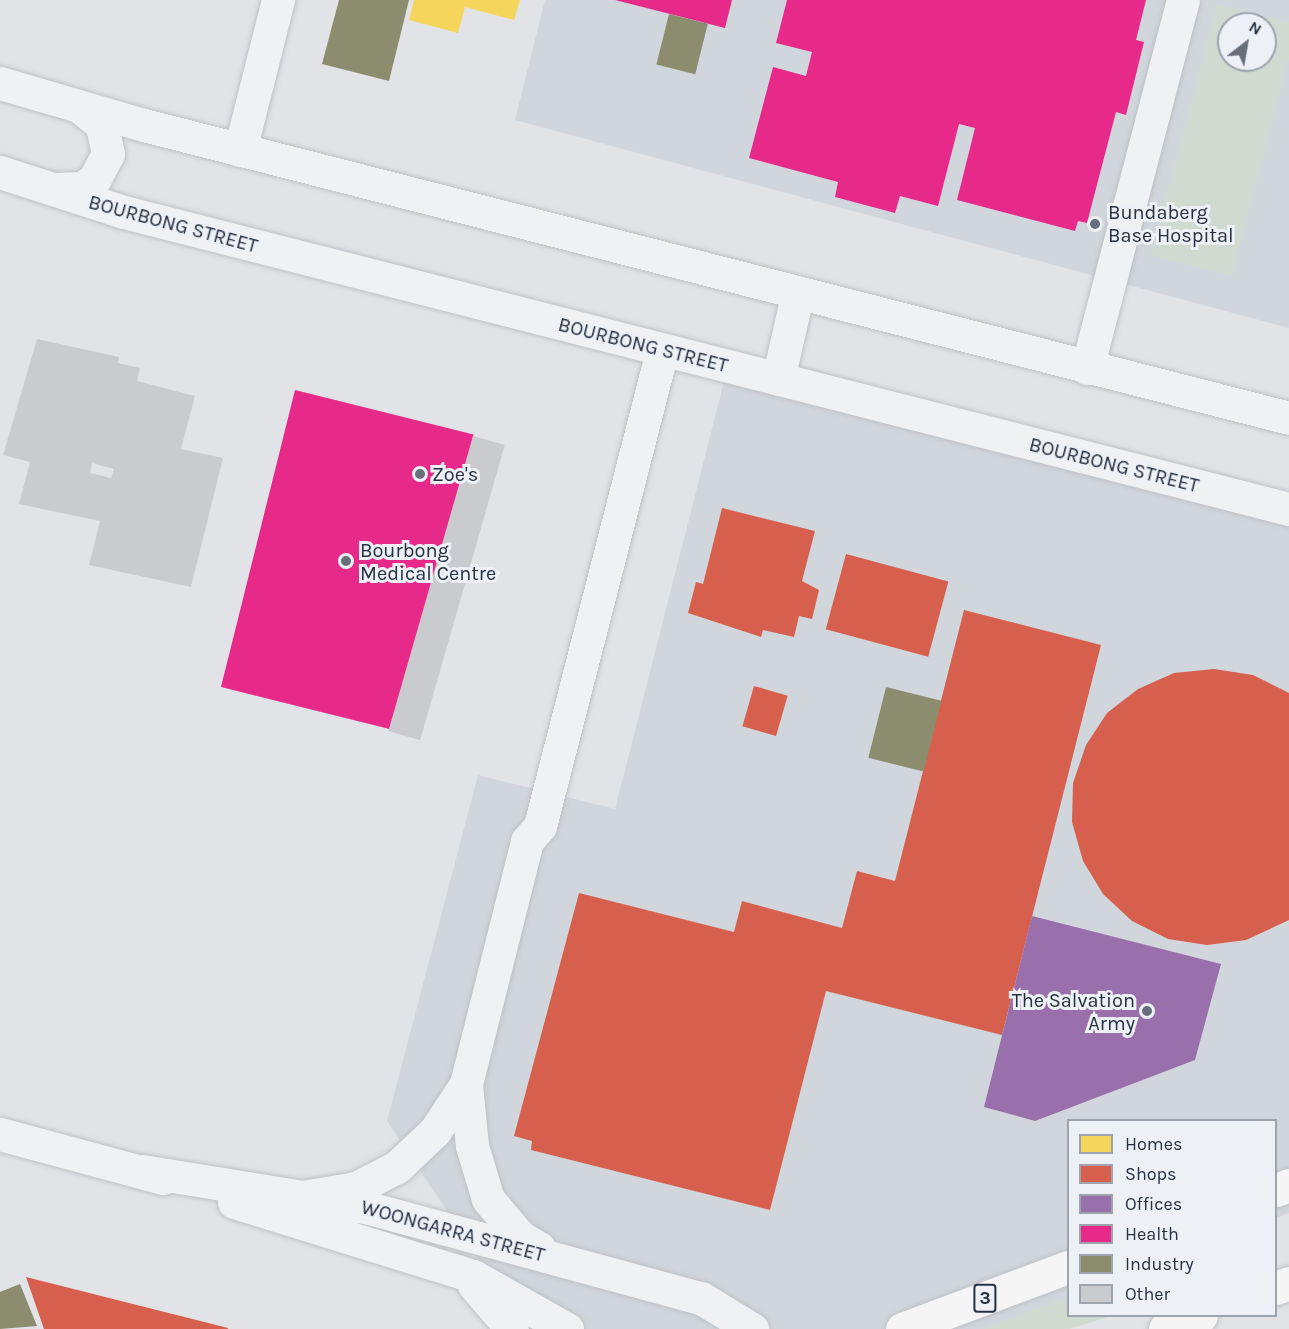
<!DOCTYPE html>
<html>
<head>
<meta charset="utf-8">
<style>
  body { margin:0 }
  #map { position:relative; width:1289px; height:1329px; overflow:hidden; background:#e1e3e6; font-family:Karla,sans-serif }
  div>[style] { position:absolute }
  .built>* { inset:0; background:#d1d6dd }
  .green>* { inset:0; background:#d1dad0 }
  .homes>* { inset:0; background:#f6d55c }
  .shops>* { inset:0; background:#d6604d; transform-origin:0 0 }
  .offices>* { inset:0; background:#9970ab }
  .health>* { inset:0; background:#e7298a; transform-origin:0 0 }
  .industry>* { inset:0; background:#8c8c6e; transform-origin:0 0 }
  .building>* { inset:0; background:#c9cbce; transform-origin:0 0 }
  .roads { filter:drop-shadow(0 0 2px #bfc1c4) drop-shadow(0 0 2px #bfc1c4) }
  .minor>* { height:33px; margin:-16.5px; padding:0 16.5px; transform-origin:16.5px; border-radius:16.5px; background:#f0f1f3 }
  .highway>* { height:33px; margin:-16.5px; padding:0 16.5px; transform-origin:16.5px; border-radius:16.5px; background:#f5f5f6 }
  .dots>* { width:16px; height:16px; translate:-50% -50%; box-sizing:border-box; border:3px solid #edf1f6; border-radius:50% }
  span { translate:-50% -50%; white-space:nowrap; text-align:center; line-height:1.15; -webkit-text-stroke:6px #edf1f6; paint-order:stroke }
  .shield-label span { padding:2px 4px; background:#edf1f6; border:2px solid; border-radius:4px; -webkit-text-stroke-width:0 }
  .shield-label { font-size:18px; color:#253041; font-weight:700 }
  .poi-label { font-size:20px; color:#253041 }
  .left { translate:0 -50%; text-align:left }
  .right { translate:-100% -50%; text-align:right }
  .street-label { font-size:20px; color:#253041 }
  .legend { position:absolute; left:1067px; top:1119px; width:210px; height:198px; box-sizing:border-box; background:#edf1f6; border:2px solid #9da4ae; margin:0; padding:8px 10px; list-style:none; font-size:18px; color:#253041 }
  .legend li { display:flex; align-items:center; gap:12px; height:30px }
  .legend b { width:30px; border:2px solid #9da4ae }
  .north { position:absolute; left:1217px; top:12px; width:60px; height:60px; box-sizing:border-box; background:#edf1f6; border:2px solid #9da4ae; border-radius:50%; rotate:31deg; font-size:16px; font-weight:700; line-height:24px; text-align:center; color:#253041 }
  .north::after { content:''; display:block; margin:auto; width:21px; height:27px; background:#676f7b; clip-path:polygon(50% 0,100% 100%,50% 72%,0 100%) }
</style>
</head>
<body>
<div id="map">
  <div class="built">
    <i style="clip-path:polygon(evenodd,545px 0,1289px 0,1289px 328px,515px 120px,545px 0,1229px 24px,1265px 24px,1265px 60px,1229px 60px,1229px 24px)"></i>
    <i style="clip-path:polygon(727px 370px,1289px 514px,1289px 1213px,1276px 1218px,1276px 1120px,1068px 1120px,1068px 1299px,992px 1329px,506px 1329px,477px 1256px,387px 1121px,478px 775px,615px 809px)"></i>
  </div>
  <div class="green">
    <i style="clip-path:polygon(evenodd,1217px 4px,1289px 23px,1289px 56px,1232px 276px,1151px 255px,1217px 4px,1229px 24px,1265px 24px,1265px 60px,1229px 60px,1229px 24px)"></i>
    <i style="clip-path:polygon(1068px 1297px,1068px 1316px,1111px 1316px,1069px 1329px,983px 1329px)"></i>
  </div>
  <div class="homes">
    <i style="clip-path:polygon(414px 0,520px 0,514px 20px,465px 7px,458px 33px,409px 20px)"></i>
  </div>
  <div class="shops">
    <i style="clip-path:polygon(722px 508px,815px 531px,802px 581px,819px 590px,812px 619px,799px 616px,794px 637px,763px 630px,761px 637px,688px 613px,696px 582px,703px 584px)"></i>
    <i style="left:846px;top:554px;width:106px;height:78px;rotate:15deg"></i>
    <i style="clip-path:polygon(964px 610px,1101px 645px,1002px 1035px,826px 991px,770px 1210px,531px 1150px,532px 1141px,514px 1136px,579px 893px,734px 932px,742px 901px,842px 928px,857px 871px,895px 881px)"></i>
    <i style="clip-path:polygon(1214px 669px,1253px 675px,1289px 693px,1289px 920px,1246px 940px,1207px 945px,1168px 939px,1132px 921px,1103px 894px,1083px 861px,1072px 822px,1073px 783px,1086px 745px,1107px 713px,1138px 689px,1174px 673px)"></i>
    <i style="left:754px;top:686px;width:35px;height:42px;rotate:16deg"></i>
    <i style="clip-path:polygon(26px 1277px,228px 1328px,228px 1329px,44px 1329px)"></i>
  </div>
  <div class="offices">
    <i style="clip-path:polygon(1032px 916px,1221px 964px,1195px 1060px,1035px 1121px,984px 1107px)"></i>
  </div>
  <div class="health">
    <i style="clip-path:polygon(615px 0,732px 0,725px 28px)"></i>
    <i style="clip-path:polygon(787px 0,1146px 0,1136px 40px,1144px 42px,1126px 115px,1116px 112px,1087px 223px,1078px 221px,1075px 231px,957px 200px,975px 128px,959px 124px,938px 206px,900px 196px,895px 213px,835px 197px,838px 182px,749px 158px,773px 67px,806px 76px,812px 52px,776px 43px)"></i>
    <i style="left:295px;top:390px;width:184px;height:306px;rotate:14deg"></i>
  </div>
  <div class="industry">
    <i style="clip-path:polygon(339px 0,409px 0,389px 81px,322px 64px)"></i>
    <i style="left:669px;top:14px;width:40px;height:52px;rotate:14deg"></i>
    <i style="left:886px;top:687px;width:57px;height:73px;rotate:14deg"></i>
    <i style="clip-path:polygon(20px 1284px,37px 1326px,0 1329px,0 1292px)"></i>
  </div>
  <div class="building">
    <i style="clip-path:polygon(evenodd,37px 339px,119px 357px,118px 363px,140px 368px,137px 381px,195px 396px,181px 449px,223px 458px,191px 587px,89px 565px,100px 521px,19px 504px,30px 462px,3px 455px,37px 339px,92px 463px,114px 469px,111px 478px,90px 473px,92px 463px)"></i>
    <i style="left:473px;top:436px;width:33px;height:307px;rotate:16deg"></i>
  </div>
  <div class="roads">
    <div class="minor">
      <i style="left:0;top:83px;width:150px;rotate:16.3deg"></i>
      <i style="left:144px;top:125px;width:1182px;rotate:14.35deg"></i>
      <i style="left:240px;top:150px;width:155px;rotate:-75.8deg"></i>
      <i style="left:0;top:172px;width:130px;rotate:17.9deg"></i>
      <i style="left:124px;top:212px;width:1202px;rotate:14.3deg"></i>
      <i style="left:54px;top:189px;width:28px;rotate:-2deg"></i>
      <i style="left:82px;top:188px;width:14px;rotate:-34deg"></i>
      <i style="left:94px;top:180px;width:30px;rotate:-62deg"></i>
      <i style="left:108px;top:154px;width:30px;rotate:-102deg"></i>
      <i style="left:102px;top:125px;width:27px;rotate:-141deg"></i>
      <i style="left:1087px;top:368px;width:380px;rotate:-75.4deg"></i>
      <i style="left:778px;top:379px;width:89px;rotate:-77.1deg"></i>
      <i style="left:466px;top:1084px;width:62px;rotate:84.5deg"></i>
      <i style="left:472px;top:1146px;width:55px;rotate:73.2deg"></i>
      <i style="left:488px;top:1199px;width:50px;rotate:49.9deg"></i>
      <i style="left:520px;top:1237px;width:22px;rotate:30deg"></i>
      <i style="left:0;top:1134px;width:169px;rotate:15.1deg"></i>
      <i style="left:142px;top:1171px;width:226px;rotate:9.2deg"></i>
      <i style="left:365px;top:1207px;width:348px;rotate:15.2deg"></i>
      <i style="left:701px;top:1298px;width:60px;rotate:31.3deg"></i>
      <i style="left:302px;top:1197px;width:55px;rotate:-9.5deg"></i>
      <i style="left:356px;top:1188px;width:46px;rotate:-27.1deg"></i>
      <i style="left:397px;top:1167px;width:52px;rotate:-43.5deg"></i>
      <i style="left:435px;top:1131px;width:56px;rotate:-56.6deg"></i>
      <i style="left:466px;top:1084px;width:251px;rotate:-75.9deg"></i>
      <i style="left:527px;top:841px;width:20px;rotate:-49deg"></i>
      <i style="left:540px;top:826px;width:491px;rotate:-75.6deg"></i>
      <i style="left:234px;top:1202px;width:250px;rotate:17.2deg"></i>
      <i style="left:473px;top:1276px;width:108px;rotate:29.4deg"></i>
      <i style="left:474px;top:1285px;width:58px;rotate:49.2deg"></i>
    </div>
    <div class="highway">
      <i style="left:1276px;top:1190px;width:14px;rotate:-21deg"></i>
      <i style="left:1276px;top:1288px;width:14px;rotate:-21deg"></i>
      <i style="left:902px;top:1329px;width:177px;rotate:-20.5deg"></i>
      <i style="left:1165px;top:1329px;width:38px;rotate:-20deg"></i>
    </div>
  </div>
  <div class="dots">
    <i style="left:1095px;top:224px;background:#676f7b"></i>
    <i style="left:420px;top:474px;background:#676f7b"></i>
    <i style="left:346px;top:561px;background:#676f7b"></i>
    <i style="left:1147px;top:1011px;background:#676f7b"></i>
  </div>
  <div class="shield-label">
    <span style="left:985px;top:1298px">3</span>
  </div>
  <div class="poi-label">
    <span class="left" style="left:1108px;top:224px">Bundaberg<br>Base Hospital</span>
    <span class="left" style="left:432px;top:474px">Zoe's</span>
    <span class="left" style="left:360px;top:562px">Bourbong<br>Medical Centre</span>
    <span class="right" style="left:1135px;top:1012px">The Salvation<br>Army</span>
  </div>
  <div class="street-label">
    <span style="left:173px;top:224px;rotate:15deg">BOURBONG STREET</span>
    <span style="left:643px;top:345px;rotate:14deg">BOURBONG STREET</span>
    <span style="left:1114px;top:465px;rotate:14deg">BOURBONG STREET</span>
    <span style="left:453px;top:1231px;rotate:15deg">WOONGARRA STREET</span>
  </div>
  <ul class="legend">
  <li><b style="height:16px;background:#f6d55c"></b>Homes</li>
  <li><b style="height:16px;background:#d6604d"></b>Shops</li>
  <li><b style="height:16px;background:#9970ab"></b>Offices</li>
  <li><b style="height:16px;background:#e7298a"></b>Health</li>
  <li><b style="height:16px;background:#8c8c6e"></b>Industry</li>
  <li><b style="height:16px;background:#c9cbce"></b>Other</li>
  </ul>
  <div class="north">N</div>
</div>
</body>
</html>
